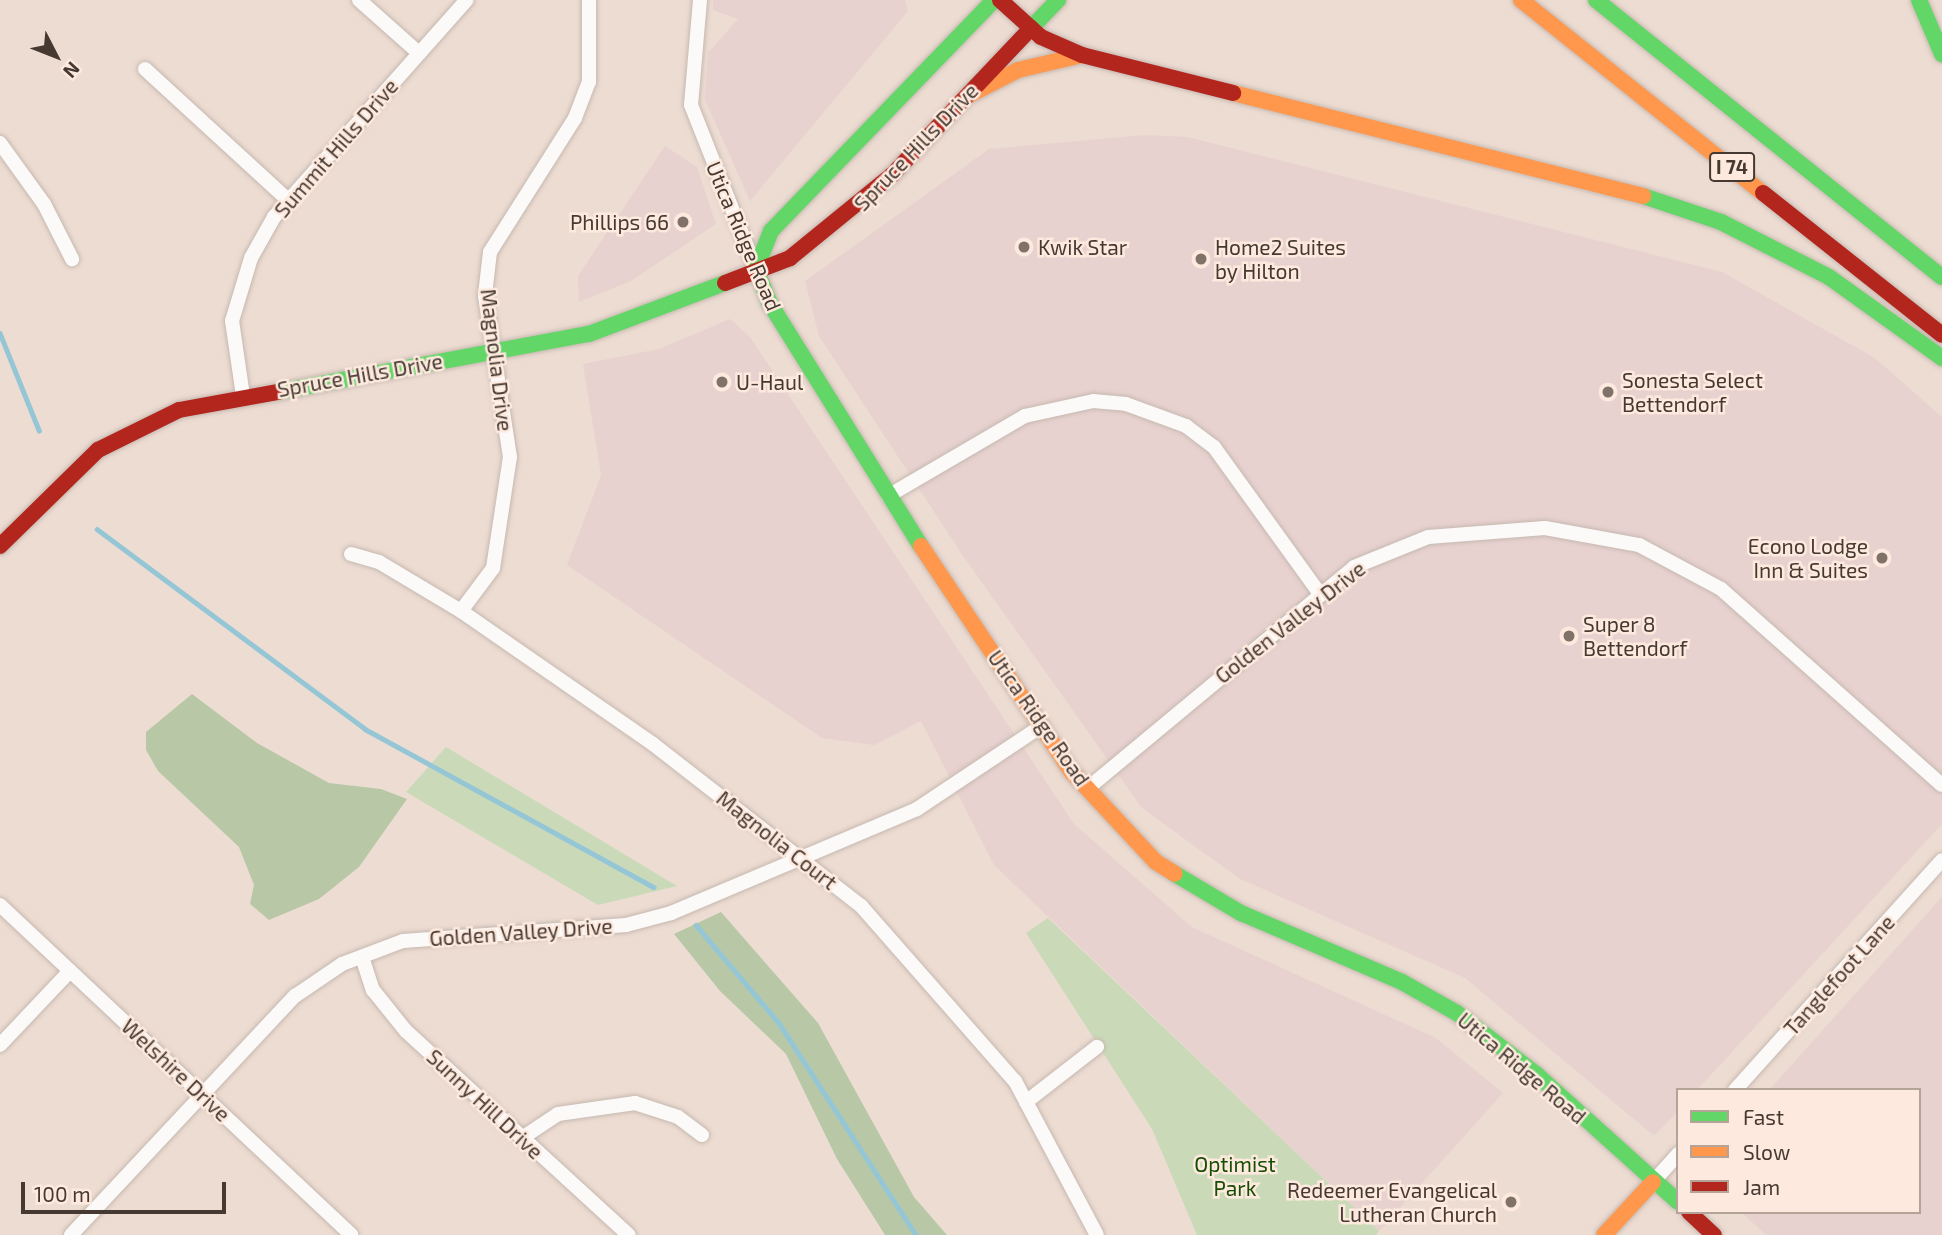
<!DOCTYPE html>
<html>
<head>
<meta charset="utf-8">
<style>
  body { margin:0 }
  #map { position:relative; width:1942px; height:1235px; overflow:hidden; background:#eddcd2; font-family:"Exo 2",sans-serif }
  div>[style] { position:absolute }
  .commercial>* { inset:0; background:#e8d2d0 }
  .green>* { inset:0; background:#cadab9 }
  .forest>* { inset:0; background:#b8c8a7 }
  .stream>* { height:4.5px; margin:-2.25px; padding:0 2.25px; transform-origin:2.25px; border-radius:2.25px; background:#95c6d6 }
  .roads { filter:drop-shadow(0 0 2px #c6b9b1) drop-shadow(0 0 2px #c6b9b1) }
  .street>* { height:14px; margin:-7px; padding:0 7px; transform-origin:7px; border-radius:7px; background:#fcfaf8 }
  .fast>* { height:16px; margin:-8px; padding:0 8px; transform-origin:8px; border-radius:8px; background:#63d668 }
  .slow>* { height:16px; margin:-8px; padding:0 8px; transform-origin:8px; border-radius:8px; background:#ff974d }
  .jam>* { height:16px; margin:-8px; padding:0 8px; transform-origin:8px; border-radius:8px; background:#b3261e }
  .dots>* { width:19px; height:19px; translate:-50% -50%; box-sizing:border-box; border:4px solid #fde9de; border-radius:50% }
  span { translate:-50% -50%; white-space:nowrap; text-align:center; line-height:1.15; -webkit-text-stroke:5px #fde9de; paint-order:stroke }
  .shield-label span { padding:2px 5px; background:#fde9de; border:2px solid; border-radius:5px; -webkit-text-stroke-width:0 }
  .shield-label { font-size:19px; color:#453931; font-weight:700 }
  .street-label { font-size:21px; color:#453931 }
  .poi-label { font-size:21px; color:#453931 }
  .right { translate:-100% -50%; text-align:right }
  .left { translate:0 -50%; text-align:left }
  .park-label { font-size:21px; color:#164e03 }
  .legend { position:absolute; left:1676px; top:1088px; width:245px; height:126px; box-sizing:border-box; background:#fde9de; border:2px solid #b3a399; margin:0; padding:9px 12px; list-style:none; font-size:21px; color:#453931 }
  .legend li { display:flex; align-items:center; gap:14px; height:35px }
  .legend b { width:35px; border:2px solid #b3a399 }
  .north { position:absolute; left:21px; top:21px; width:70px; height:70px; -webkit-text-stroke:5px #fde9de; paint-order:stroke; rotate:132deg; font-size:19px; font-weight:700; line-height:28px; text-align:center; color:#453931 }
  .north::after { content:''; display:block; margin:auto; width:24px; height:32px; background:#453931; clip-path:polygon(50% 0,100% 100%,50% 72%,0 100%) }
  .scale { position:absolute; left:21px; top:1182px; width:205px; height:32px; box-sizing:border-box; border:4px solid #453931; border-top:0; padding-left:9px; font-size:21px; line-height:24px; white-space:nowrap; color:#453931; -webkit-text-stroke:5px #fde9de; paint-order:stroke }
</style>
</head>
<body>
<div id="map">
  <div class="commercial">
    <i style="clip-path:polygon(713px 0,905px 0,908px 11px,750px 201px,705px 100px,708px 53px,738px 19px,713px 10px)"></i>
    <i style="clip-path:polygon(1145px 135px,1188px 137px,1722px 272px,1875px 358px,1942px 417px,1942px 824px,1697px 1090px,1678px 1090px,1678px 1111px,1654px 1136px,1465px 978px,1240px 879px,1142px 808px,961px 553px,819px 336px,805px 281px,989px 149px)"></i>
    <i style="clip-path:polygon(665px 146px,697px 167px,716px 224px,631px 281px,579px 302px,578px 276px)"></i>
    <i style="clip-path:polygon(730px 319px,750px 337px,1074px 824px,1192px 927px,1436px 1038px,1503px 1093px,1379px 1231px,994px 865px,921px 721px,874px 745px,822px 738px,567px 565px,601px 475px,583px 364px,659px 349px)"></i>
    <i style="clip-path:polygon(1942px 897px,1942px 1235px,1766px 1235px,1741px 1212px,1919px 1212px,1919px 1090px,1769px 1090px)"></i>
  </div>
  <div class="green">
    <i style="clip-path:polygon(446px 747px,677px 886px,598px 905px,406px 792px)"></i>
    <i style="clip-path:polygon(1048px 918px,1379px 1231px,1376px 1235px,1197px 1235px,1152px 1129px,1026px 933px)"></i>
  </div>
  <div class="forest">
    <i style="clip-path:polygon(192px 694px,257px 743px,329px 783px,381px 789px,407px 799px,359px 867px,319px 899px,269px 920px,250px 904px,254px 885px,239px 847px,158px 771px,146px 750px,146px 732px)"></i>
    <i style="clip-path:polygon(721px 912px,818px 1023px,914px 1197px,947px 1235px,885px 1235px,837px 1159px,786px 1054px,720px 991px,674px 934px)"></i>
  </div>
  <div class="stream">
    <i style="left:0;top:333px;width:105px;rotate:68.1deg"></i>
    <i style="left:97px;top:529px;width:334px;rotate:36.7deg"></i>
    <i style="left:365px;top:729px;width:329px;rotate:28.7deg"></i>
    <i style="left:696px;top:925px;width:128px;rotate:49.7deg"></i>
    <i style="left:779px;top:1023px;width:252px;rotate:57.1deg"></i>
  </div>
  <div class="roads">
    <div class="street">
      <i style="left:359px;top:0;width:80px;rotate:41.5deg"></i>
      <i style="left:700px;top:0;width:105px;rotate:94.9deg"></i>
      <i style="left:691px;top:105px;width:176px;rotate:68.4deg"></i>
      <i style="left:145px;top:69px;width:195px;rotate:42.5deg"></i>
      <i style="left:0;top:143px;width:75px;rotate:54.2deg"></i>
      <i style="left:44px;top:204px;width:62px;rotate:63deg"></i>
      <i style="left:243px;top:396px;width:76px;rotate:-98.3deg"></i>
      <i style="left:232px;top:321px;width:66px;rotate:-73.2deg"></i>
      <i style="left:251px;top:258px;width:47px;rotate:-60.7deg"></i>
      <i style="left:274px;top:217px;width:290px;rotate:-48.4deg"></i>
      <i style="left:888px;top:496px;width:159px;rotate:-30.3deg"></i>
      <i style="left:1025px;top:416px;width:70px;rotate:-12.4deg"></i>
      <i style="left:1093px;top:401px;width:33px;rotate:5deg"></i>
      <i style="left:1126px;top:404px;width:64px;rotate:20.1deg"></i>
      <i style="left:1186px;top:426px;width:35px;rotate:37deg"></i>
      <i style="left:1214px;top:447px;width:181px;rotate:54.2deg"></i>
      <i style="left:351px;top:554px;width:29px;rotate:16deg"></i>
      <i style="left:379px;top:562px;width:96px;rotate:30.9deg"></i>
      <i style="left:461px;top:611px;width:234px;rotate:34.7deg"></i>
      <i style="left:653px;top:744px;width:264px;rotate:37.9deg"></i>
      <i style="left:861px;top:906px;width:233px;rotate:48.7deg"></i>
      <i style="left:1015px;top:1081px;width:174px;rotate:62deg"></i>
      <i style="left:461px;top:611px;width:54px;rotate:-53.3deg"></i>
      <i style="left:493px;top:568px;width:112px;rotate:-81.3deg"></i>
      <i style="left:510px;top:457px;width:164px;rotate:-98.8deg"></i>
      <i style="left:485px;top:295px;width:43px;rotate:-83.4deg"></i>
      <i style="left:490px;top:252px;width:159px;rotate:-57.6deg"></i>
      <i style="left:575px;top:118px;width:39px;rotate:-69deg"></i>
      <i style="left:589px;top:82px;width:82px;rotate:-90deg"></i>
      <i style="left:1087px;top:789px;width:347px;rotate:-39.7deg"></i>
      <i style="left:1354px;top:567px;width:80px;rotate:-22.1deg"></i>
      <i style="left:1428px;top:537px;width:117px;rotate:-4.4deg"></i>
      <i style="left:1545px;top:528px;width:96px;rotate:10.3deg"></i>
      <i style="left:1639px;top:545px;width:93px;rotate:28.2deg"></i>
      <i style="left:1721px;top:589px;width:295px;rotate:41.6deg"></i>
      <i style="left:0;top:905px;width:482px;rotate:43.2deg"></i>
      <i style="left:362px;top:957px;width:35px;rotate:72deg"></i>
      <i style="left:373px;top:990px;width:53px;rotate:51.2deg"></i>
      <i style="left:406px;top:1031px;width:302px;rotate:42.5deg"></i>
      <i style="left:0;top:1045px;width:102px;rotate:-46.6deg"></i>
      <i style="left:1735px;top:1090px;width:309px;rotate:-48deg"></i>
      <i style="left:1026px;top:1102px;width:90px;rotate:-37.8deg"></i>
      <i style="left:522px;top:1138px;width:43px;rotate:-33.7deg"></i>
      <i style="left:558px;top:1114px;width:78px;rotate:-8.1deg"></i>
      <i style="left:635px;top:1103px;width:45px;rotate:18deg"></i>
      <i style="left:678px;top:1117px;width:30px;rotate:37deg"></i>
      <i style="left:1653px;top:1182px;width:38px;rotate:-48deg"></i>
      <i style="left:71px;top:1235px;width:328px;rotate:-46.9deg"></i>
      <i style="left:295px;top:996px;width:57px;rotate:-34.2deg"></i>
      <i style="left:342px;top:964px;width:65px;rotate:-20.7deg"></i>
      <i style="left:403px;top:941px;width:224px;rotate:-4.1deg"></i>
      <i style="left:626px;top:925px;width:47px;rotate:-14.9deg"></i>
      <i style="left:671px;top:913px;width:267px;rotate:-22.9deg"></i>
      <i style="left:917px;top:809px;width:148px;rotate:-33.7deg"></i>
    </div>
    <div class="fast">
      <i style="left:1596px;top:0;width:443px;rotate:38.7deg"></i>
      <i style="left:1919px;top:0;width:59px;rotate:66.9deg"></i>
      <i style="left:1031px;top:28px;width:39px;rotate:-46deg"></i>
      <i style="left:1643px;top:196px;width:82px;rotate:18.4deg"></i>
      <i style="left:1721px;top:222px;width:121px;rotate:27deg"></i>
      <i style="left:1829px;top:277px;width:139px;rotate:35.6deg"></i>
      <i style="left:756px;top:269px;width:35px;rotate:68deg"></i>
      <i style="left:769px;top:302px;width:287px;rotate:58.1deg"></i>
      <i style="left:756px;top:269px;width:41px;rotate:-68.5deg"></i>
      <i style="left:771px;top:231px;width:321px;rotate:-46deg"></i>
      <i style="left:278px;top:392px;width:316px;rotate:-10.6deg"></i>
      <i style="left:589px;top:334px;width:145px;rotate:-20.6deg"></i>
      <i style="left:1175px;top:874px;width:77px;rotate:30.6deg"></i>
      <i style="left:1241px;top:913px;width:175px;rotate:23.2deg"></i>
      <i style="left:1402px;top:982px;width:63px;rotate:29.4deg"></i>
      <i style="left:1457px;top:1013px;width:100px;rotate:37.7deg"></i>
      <i style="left:1536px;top:1074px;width:191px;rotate:42deg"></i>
    </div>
    <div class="slow">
      <i style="left:1521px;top:0;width:310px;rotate:38.6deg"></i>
      <i style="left:1233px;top:93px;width:423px;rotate:14.1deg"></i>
      <i style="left:967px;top:96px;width:57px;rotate:-27deg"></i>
      <i style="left:1018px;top:70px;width:66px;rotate:-13.2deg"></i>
      <i style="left:921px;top:546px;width:272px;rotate:56.3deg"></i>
      <i style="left:1072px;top:772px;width:123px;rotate:47deg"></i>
      <i style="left:1156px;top:862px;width:22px;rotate:32deg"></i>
      <i style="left:1604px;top:1235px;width:72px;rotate:-47.2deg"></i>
    </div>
    <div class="jam">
      <i style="left:1000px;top:0;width:55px;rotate:42.1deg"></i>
      <i style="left:1041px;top:37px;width:45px;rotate:23.7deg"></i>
      <i style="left:1082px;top:55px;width:156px;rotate:14.1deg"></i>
      <i style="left:1763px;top:193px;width:228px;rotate:38.4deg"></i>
      <i style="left:725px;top:283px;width:70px;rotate:-21deg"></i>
      <i style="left:790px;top:258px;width:133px;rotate:-39.2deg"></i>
      <i style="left:893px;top:174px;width:201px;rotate:-46.6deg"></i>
      <i style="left:0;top:546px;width:137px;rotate:-44.4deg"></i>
      <i style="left:98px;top:450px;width:90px;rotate:-26.3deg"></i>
      <i style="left:179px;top:410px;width:101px;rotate:-10.3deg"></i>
      <i style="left:1689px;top:1212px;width:34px;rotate:43deg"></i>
    </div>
  </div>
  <div class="dots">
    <i style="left:683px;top:222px;background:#807269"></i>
    <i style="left:1024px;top:247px;background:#807269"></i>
    <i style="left:1201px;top:259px;background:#807269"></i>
    <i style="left:722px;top:382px;background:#807269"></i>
    <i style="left:1608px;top:392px;background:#807269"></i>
    <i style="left:1882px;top:558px;background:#807269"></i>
    <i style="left:1569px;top:636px;background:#807269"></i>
    <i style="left:1511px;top:1202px;background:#807269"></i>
  </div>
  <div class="shield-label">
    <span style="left:1732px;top:167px">I 74</span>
  </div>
  <div class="street-label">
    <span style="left:916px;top:147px;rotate:-46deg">Spruce Hills Drive</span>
    <span style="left:336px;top:148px;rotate:-49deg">Summit Hills Drive</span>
    <span style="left:744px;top:236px;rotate:67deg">Utica Ridge Road</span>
    <span style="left:497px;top:360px;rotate:83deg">Magnolia Drive</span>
    <span style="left:360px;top:375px;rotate:-10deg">Spruce Hills Drive</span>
    <span style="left:1290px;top:622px;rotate:-38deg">Golden Valley Drive</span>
    <span style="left:1039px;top:718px;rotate:55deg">Utica Ridge Road</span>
    <span style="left:777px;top:840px;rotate:38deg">Magnolia Court</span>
    <span style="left:521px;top:932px;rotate:-4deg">Golden Valley Drive</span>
    <span style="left:1839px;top:975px;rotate:-48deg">Tanglefoot Lane</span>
    <span style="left:1522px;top:1068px;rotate:40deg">Utica Ridge Road</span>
    <span style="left:176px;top:1070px;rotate:43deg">Welshire Drive</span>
    <span style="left:485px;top:1104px;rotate:43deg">Sunny Hill Drive</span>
  </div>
  <div class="poi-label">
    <span class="right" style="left:669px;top:222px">Phillips 66</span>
    <span class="left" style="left:1038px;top:247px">Kwik Star</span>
    <span class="left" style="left:1215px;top:259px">Home2 Suites<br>by Hilton</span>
    <span class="left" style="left:1622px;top:392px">Sonesta Select<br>Bettendorf</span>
    <span class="left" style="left:736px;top:382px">U-Haul</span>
    <span class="right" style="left:1868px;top:558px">Econo Lodge<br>Inn &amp; Suites</span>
    <span class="left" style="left:1583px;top:636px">Super 8<br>Bettendorf</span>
    <span class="right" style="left:1497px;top:1202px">Redeemer Evangelical<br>Lutheran Church</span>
  </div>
  <div class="park-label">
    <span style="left:1235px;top:1176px">Optimist<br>Park</span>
  </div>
  <ul class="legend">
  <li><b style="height:9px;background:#63d668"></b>Fast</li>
  <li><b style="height:9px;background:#ff974d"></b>Slow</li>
  <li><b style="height:9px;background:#b3261e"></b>Jam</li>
  </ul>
  <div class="north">N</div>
  <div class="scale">100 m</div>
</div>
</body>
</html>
